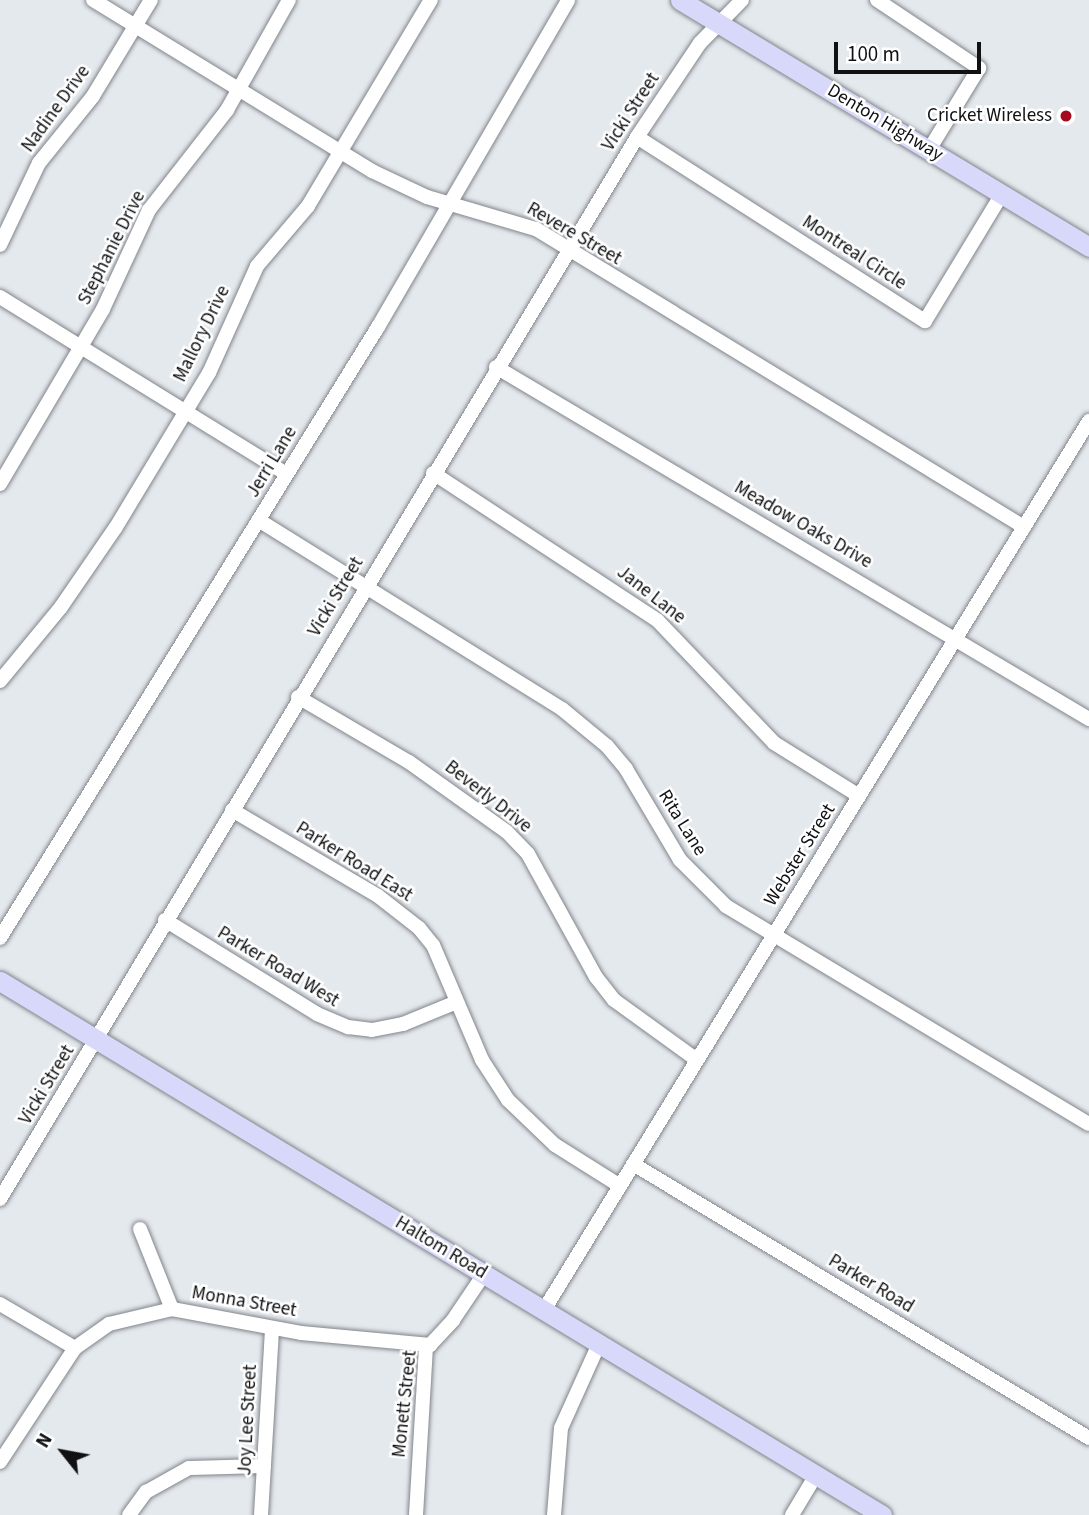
<!DOCTYPE html>
<html>
<head>
<meta charset="utf-8">
<style>
  body { margin:0 }
  #map { position:relative; width:1089px; height:1515px; overflow:hidden; background:#e4e9ee; font-family:"Source Sans 3",sans-serif }
  div>[style] { position:absolute }
  .roads { filter:drop-shadow(0 0 2px #81858a) drop-shadow(0 0 2px #81858a) }
  .minor>* { height:14px; margin:-7px; padding:0 7px; transform-origin:7px; border-radius:7px; background:#fff }
  .major>* { height:19px; margin:-9.5px; padding:0 9.5px; transform-origin:9.5px; border-radius:9.5px; background:#d8d8fa }
  .dots>* { width:19px; height:19px; translate:-50% -50%; box-sizing:border-box; border:4px solid #fff; border-radius:50% }
  span { translate:-50% -50%; white-space:nowrap; text-align:center; line-height:1.15; -webkit-text-stroke:5px #fff; paint-order:stroke }
  .street-label { font-size:19px; color:#101113 }
  .poi-label { font-size:19px; color:#101113 }
  .right { translate:-100% -50%; text-align:right }
  .north { position:absolute; left:28px; top:1417px; width:70px; height:70px; -webkit-text-stroke:5px #fff; paint-order:stroke; rotate:301deg; font-size:19px; font-weight:700; line-height:28px; text-align:center; color:#101113 }
  .north::after { content:''; display:block; margin:auto; width:24px; height:32px; background:#101113; clip-path:polygon(50% 0,100% 100%,50% 72%,0 100%) }
  .scale { position:absolute; left:834px; top:42px; width:147px; height:32px; box-sizing:border-box; border:4px solid #101113; border-top:0; padding-left:9px; font-size:21px; line-height:24px; white-space:nowrap; color:#101113; -webkit-text-stroke:5px #fff; paint-order:stroke }
</style>
</head>
<body>
<div id="map">
  <div class="roads">
    <div class="minor">
      <i style="left:93px;top:0;width:327px;rotate:31.5deg"></i>
      <i style="left:372px;top:171px;width:61px;rotate:25.3deg"></i>
      <i style="left:427px;top:197px;width:114px;rotate:16.4deg"></i>
      <i style="left:536px;top:229px;width:572px;rotate:31.41deg"></i>
      <i style="left:877px;top:0;width:123px;rotate:33.7deg"></i>
      <i style="left:979px;top:68px;width:96px;rotate:121.4deg"></i>
      <i style="left:637px;top:137px;width:342px;rotate:32.6deg"></i>
      <i style="left:925px;top:321px;width:149px;rotate:-58.8deg"></i>
      <i style="left:0;top:245px;width:91px;rotate:-64.6deg"></i>
      <i style="left:39px;top:163px;width:86px;rotate:-51.1deg"></i>
      <i style="left:93px;top:96px;width:112px;rotate:-58.9deg"></i>
      <i style="left:0;top:297px;width:337px;rotate:31.7deg"></i>
      <i style="left:496px;top:367px;width:690px;rotate:30.69deg"></i>
      <i style="left:433px;top:473px;width:269px;rotate:33.3deg"></i>
      <i style="left:658px;top:621px;width:168px;rotate:46.4deg"></i>
      <i style="left:774px;top:743px;width:100px;rotate:31.9deg"></i>
      <i style="left:0;top:484px;width:203px;rotate:-59.5deg"></i>
      <i style="left:103px;top:309px;width:109px;rotate:-65.1deg"></i>
      <i style="left:149px;top:210px;width:127px;rotate:-52deg"></i>
      <i style="left:227px;top:110px;width:126px;rotate:-60.6deg"></i>
      <i style="left:260px;top:521px;width:356px;rotate:31.9deg"></i>
      <i style="left:562px;top:709px;width:58px;rotate:39.4deg"></i>
      <i style="left:607px;top:746px;width:30px;rotate:50deg"></i>
      <i style="left:626px;top:769px;width:106px;rotate:59.3deg"></i>
      <i style="left:680px;top:860px;width:65px;rotate:45deg"></i>
      <i style="left:726px;top:906px;width:423px;rotate:31deg"></i>
      <i style="left:0;top:681px;width:96px;rotate:-50.5deg"></i>
      <i style="left:61px;top:607px;width:97px;rotate:-55.5deg"></i>
      <i style="left:116px;top:527px;width:180px;rotate:-58.9deg"></i>
      <i style="left:209px;top:373px;width:117px;rotate:-65.8deg"></i>
      <i style="left:257px;top:266px;width:79px;rotate:-49.6deg"></i>
      <i style="left:308px;top:206px;width:240px;rotate:-59.2deg"></i>
      <i style="left:298px;top:697px;width:129px;rotate:30.4deg"></i>
      <i style="left:409px;top:762px;width:120px;rotate:35.5deg"></i>
      <i style="left:507px;top:832px;width:30px;rotate:46deg"></i>
      <i style="left:528px;top:854px;width:141px;rotate:61.1deg"></i>
      <i style="left:596px;top:977px;width:29px;rotate:52deg"></i>
      <i style="left:614px;top:1000px;width:102px;rotate:35.9deg"></i>
      <i style="left:232px;top:810px;width:169px;rotate:30.5deg"></i>
      <i style="left:378px;top:896px;width:52px;rotate:38deg"></i>
      <i style="left:419px;top:928px;width:22px;rotate:51deg"></i>
      <i style="left:433px;top:945px;width:125px;rotate:66.9deg"></i>
      <i style="left:482px;top:1060px;width:48px;rotate:57deg"></i>
      <i style="left:508px;top:1100px;width:65px;rotate:43.8deg"></i>
      <i style="left:555px;top:1145px;width:77px;rotate:32.2deg"></i>
      <i style="left:165px;top:920px;width:179px;rotate:31.7deg"></i>
      <i style="left:317px;top:1014px;width:34px;rotate:23deg"></i>
      <i style="left:348px;top:1027px;width:24px;rotate:7deg"></i>
      <i style="left:372px;top:1030px;width:32px;rotate:-11deg"></i>
      <i style="left:403px;top:1024px;width:58px;rotate:-22.2deg"></i>
      <i style="left:0;top:938px;width:718px;rotate:-58.26deg"></i>
      <i style="left:378px;top:327px;width:378px;rotate:-59.8deg"></i>
      <i style="left:633px;top:1164px;width:532px;rotate:31deg"></i>
      <i style="left:0;top:1199px;width:1238px;rotate:-59.04deg"></i>
      <i style="left:637px;top:137px;width:113px;rotate:-56.2deg"></i>
      <i style="left:700px;top:43px;width:60px;rotate:-45.7deg"></i>
      <i style="left:140px;top:1229px;width:86px;rotate:68.2deg"></i>
      <i style="left:0;top:1304px;width:87px;rotate:30.4deg"></i>
      <i style="left:544px;top:1310px;width:1043px;rotate:-58.49deg"></i>
      <i style="left:0;top:1462px;width:136px;rotate:-56.7deg"></i>
      <i style="left:75px;top:1348px;width:42px;rotate:-35.2deg"></i>
      <i style="left:109px;top:1324px;width:65px;rotate:-13.4deg"></i>
      <i style="left:172px;top:1309px;width:131px;rotate:10.5deg"></i>
      <i style="left:301px;top:1333px;width:130px;rotate:5.3deg"></i>
      <i style="left:430px;top:1345px;width:34px;rotate:-47deg"></i>
      <i style="left:453px;top:1320px;width:55px;rotate:-56deg"></i>
      <i style="left:129px;top:1515px;width:29px;rotate:-54deg"></i>
      <i style="left:146px;top:1492px;width:49px;rotate:-29.2deg"></i>
      <i style="left:189px;top:1468px;width:75px;rotate:-1.5deg"></i>
      <i style="left:261px;top:1515px;width:187px;rotate:-86.6deg"></i>
      <i style="left:416px;top:1515px;width:170px;rotate:-86.6deg"></i>
      <i style="left:554px;top:1515px;width:87px;rotate:-85.4deg"></i>
      <i style="left:561px;top:1428px;width:92px;rotate:-65.7deg"></i>
      <i style="left:792px;top:1515px;width:47px;rotate:-59deg"></i>
    </div>
    <div class="major">
      <i style="left:680px;top:0;width:478px;rotate:31.1deg"></i>
      <i style="left:0;top:981px;width:1031px;rotate:31.19deg"></i>
    </div>
  </div>
  <div class="dots">
    <i style="left:1066px;top:116px;background:#a40a1d"></i>
  </div>
  <div class="street-label">
    <span style="left:56px;top:109px;rotate:-54deg">Nadine Drive</span>
    <span style="left:631px;top:112px;rotate:-57deg">Vicki Street</span>
    <span style="left:885px;top:123px;rotate:31deg">Denton Highway</span>
    <span style="left:574px;top:234px;rotate:30deg">Revere Street</span>
    <span style="left:112px;top:248px;rotate:-63deg">Stephanie Drive</span>
    <span style="left:854px;top:253px;rotate:33deg">Montreal Circle</span>
    <span style="left:202px;top:334px;rotate:-64deg">Mallory Drive</span>
    <span style="left:272px;top:462px;rotate:-59deg">Jerri Lane</span>
    <span style="left:803px;top:525px;rotate:30deg">Meadow Oaks Drive</span>
    <span style="left:651px;top:595px;rotate:38deg">Jane Lane</span>
    <span style="left:336px;top:597px;rotate:-59deg">Vicki Street</span>
    <span style="left:488px;top:797px;rotate:38deg">Beverly Drive</span>
    <span style="left:682px;top:823px;rotate:58deg">Rita Lane</span>
    <span style="left:800px;top:855px;rotate:-58deg">Webster Street</span>
    <span style="left:354px;top:862px;rotate:32deg">Parker Road East</span>
    <span style="left:278px;top:967px;rotate:31deg">Parker Road West</span>
    <span style="left:47px;top:1085px;rotate:-59deg">Vicki Street</span>
    <span style="left:441px;top:1248px;rotate:31deg">Haltom Road</span>
    <span style="left:871px;top:1284px;rotate:31deg">Parker Road</span>
    <span style="left:244px;top:1302px;rotate:10deg">Monna Street</span>
    <span style="left:405px;top:1404px;rotate:-84deg">Monett Street</span>
    <span style="left:248px;top:1420px;rotate:-87deg">Joy Lee Street</span>
  </div>
  <div class="poi-label">
    <span class="right" style="left:1052px;top:116px">Cricket Wireless</span>
  </div>
  <div class="north">N</div>
  <div class="scale">100 m</div>
</div>
</body>
</html>
